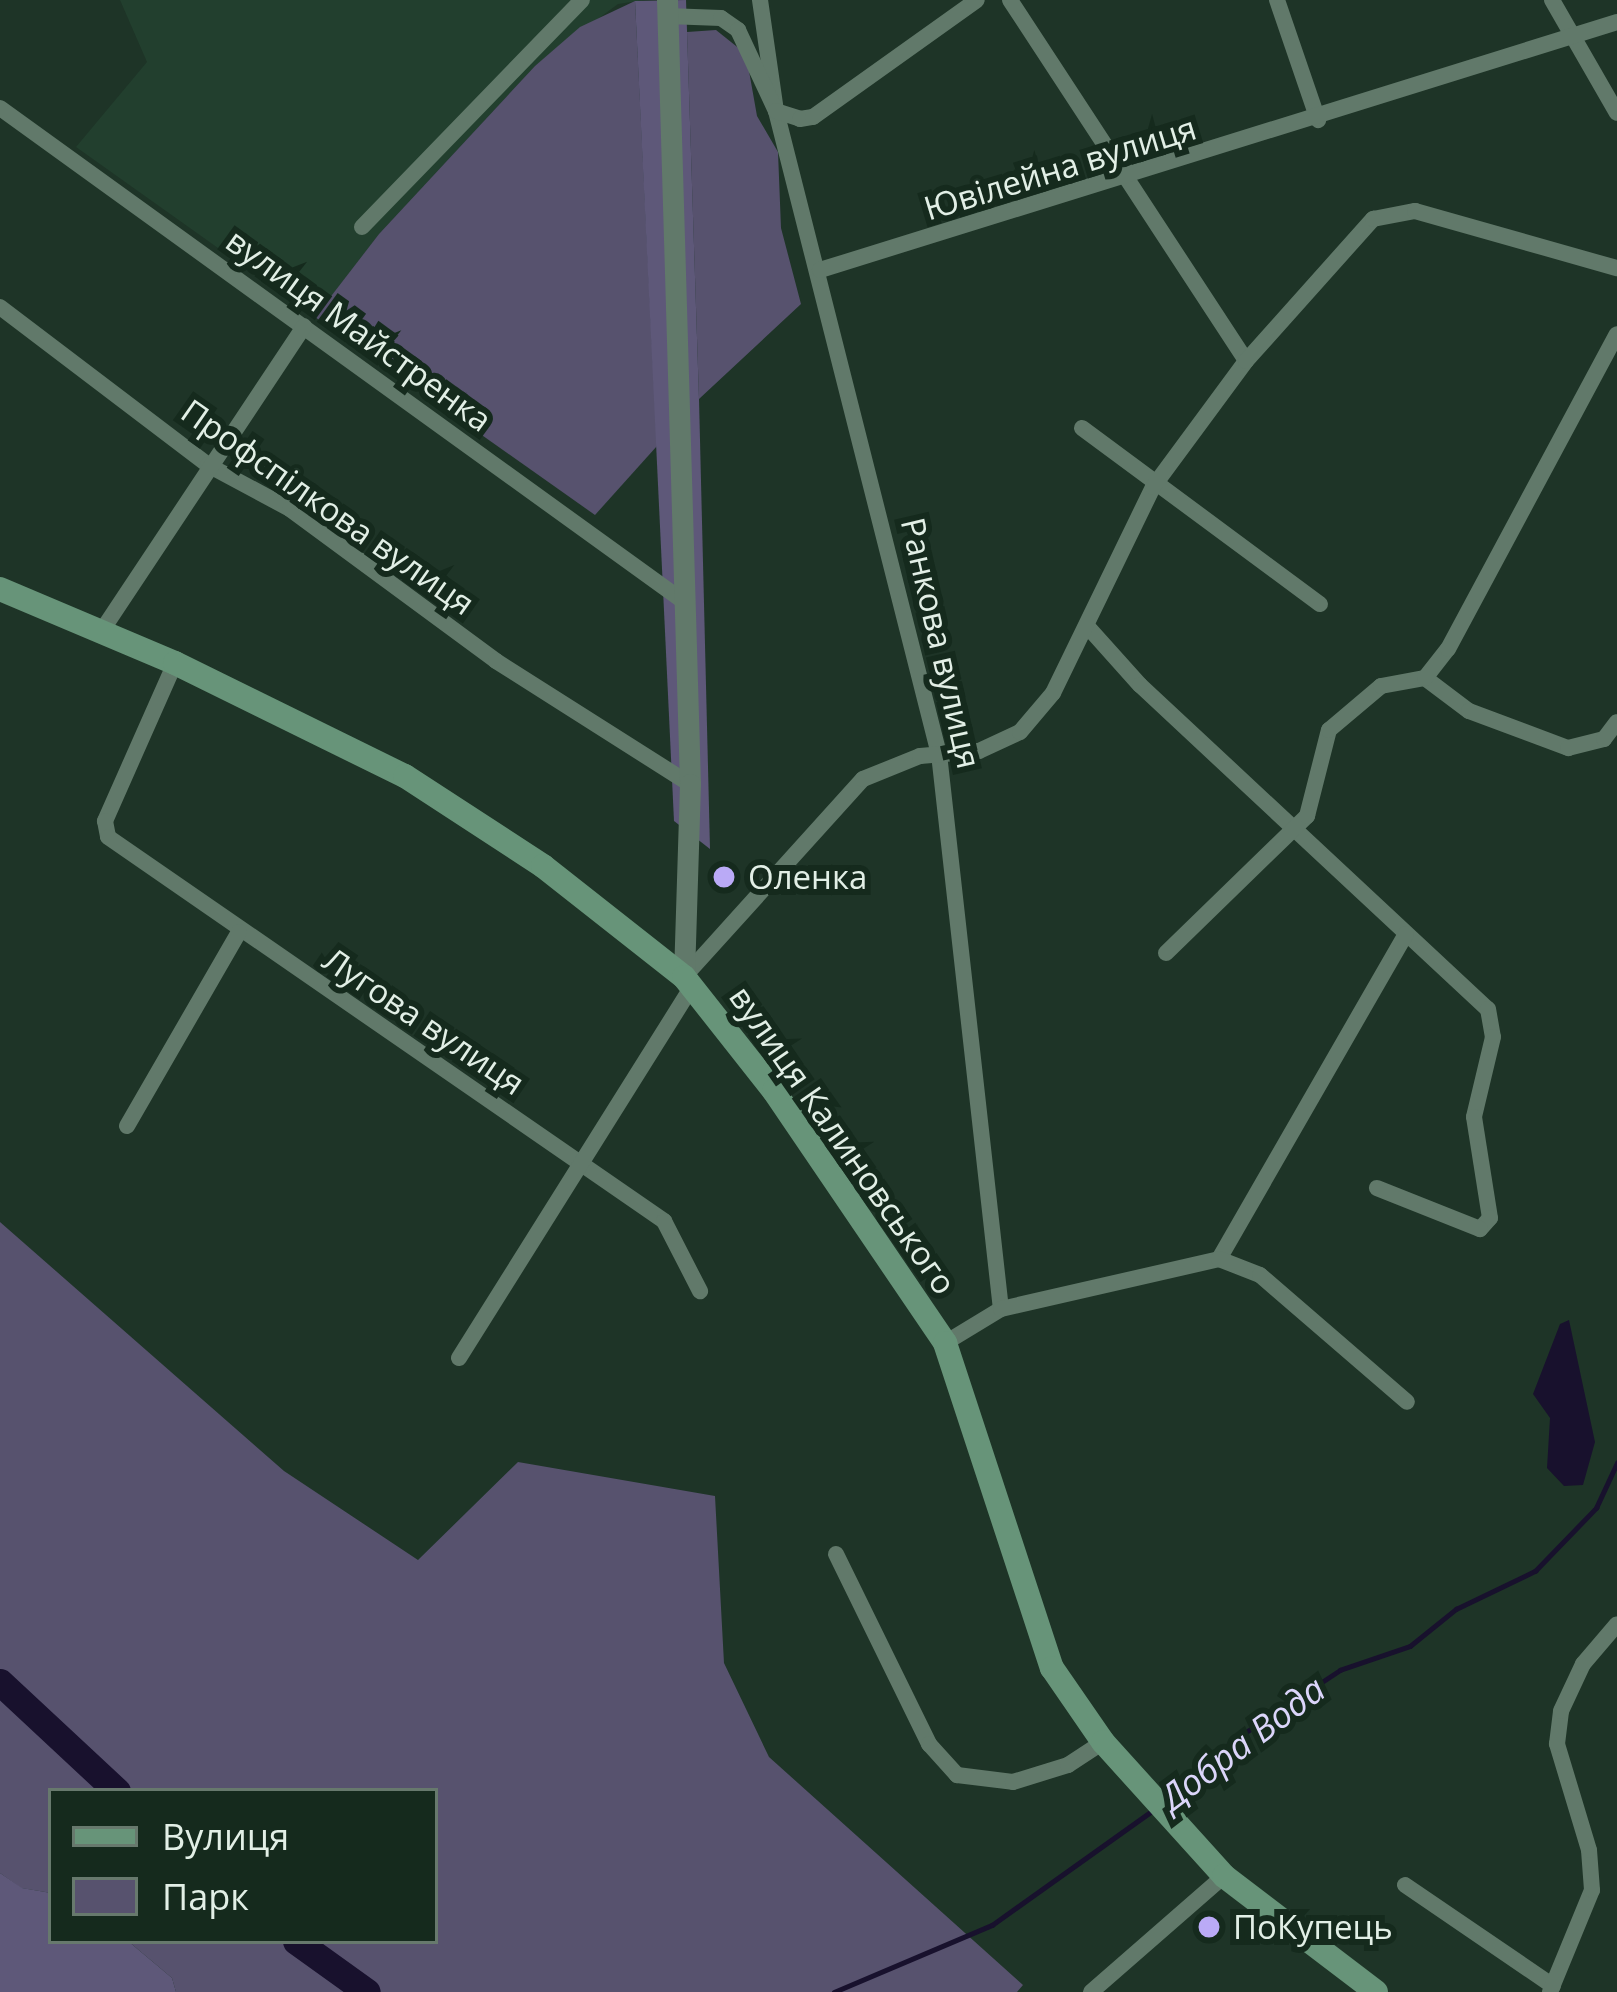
<!DOCTYPE html>
<html>
<head>
<meta charset="utf-8">
<style>
  body { margin:0 }
  #map { position:relative; width:1617px; height:1992px; overflow:hidden; background:#1e3427; font-family:"Open Sans",sans-serif }
  div>[style] { position:absolute }
  .built>* { inset:0; background:#223f2e }
  .green>* { inset:0; background:#57526e }
  .forest>* { inset:0; background:#5e5879 }
  .water>* { inset:0; background:#18112d }
  .stream>* { height:4.5px; margin:-2.25px; padding:0 2.25px; transform-origin:2.25px; border-radius:2.25px; background:#18112d }
  .river>* { height:27px; margin:-13.5px; padding:0 13.5px; transform-origin:13.5px; border-radius:13.5px; background:#18112d }
  .minor>* { height:16px; margin:-8px; padding:0 8px; transform-origin:8px; border-radius:8px; background:#61796a }
  .tertiary>* { height:21px; margin:-10.5px; padding:0 10.5px; transform-origin:10.5px; border-radius:10.5px; background:#61796a }
  .secondary>* { height:24px; margin:-12px; padding:0 12px; transform-origin:12px; border-radius:12px; background:#679479 }
  .dots>* { width:33px; height:33px; translate:-50% -50%; box-sizing:border-box; border:6px solid #152a1d; border-radius:50% }
  span { translate:-50% -50%; white-space:nowrap; text-align:center; line-height:1.15; -webkit-text-stroke:12px #152a1d; paint-order:stroke }
  .street-label { font-size:33px; color:#e2efe6 }
  .poi-label { font-size:33px; color:#e2efe6 }
  .left { translate:0 -50%; text-align:left }
  .water-label { font-size:36px; color:#dbd5fa; font-style:italic }
  .legend { position:absolute; left:48px; top:1788px; width:390px; height:156px; box-sizing:border-box; background:#152a1d; border:3px solid #67796d; margin:0; padding:15px 21px; list-style:none; font-size:36px; color:#e2efe6 }
  .legend li { display:flex; align-items:center; gap:24px; height:60px }
  .legend b { width:60px; border:3px solid #67796d }
</style>
</head>
<body>
<div id="map">
  <div class="built">
    <i style="clip-path:polygon(120px 0,644px 0,618px 4px,535px 66px,379px 234px,315px 317px,76px 147px,147px 62px)"></i>
  </div>
  <div class="green">
    <i style="clip-path:polygon(635px 1px,657px 446px,595px 515px,315px 317px,379px 234px,535px 66px,580px 27px)"></i>
    <i style="clip-path:polygon(716px 30px,746px 54px,757px 116px,778px 152px,781px 228px,801px 304px,699px 399px,687px 32px)"></i>
    <i style="clip-path:polygon(0 1222px,284px 1471px,418px 1560px,518px 1462px,715px 1496px,724px 1663px,769px 1757px,1023px 1985px,1017px 1992px,176px 1992px,172px 1978px,128px 1941px,435px 1941px,435px 1791px,51px 1791px,51px 1893px,21px 1888px,0 1873px)"></i>
  </div>
  <div class="forest">
    <i style="clip-path:polygon(686px 0,699px 399px,710px 849px,674px 821px,635px 1px)"></i>
    <i style="clip-path:polygon(0 1873px,22px 1888px,51px 1893px,51px 1941px,128px 1941px,172px 1978px,176px 1992px,0 1992px)"></i>
  </div>
  <div class="water">
    <i style="clip-path:polygon(1569px 1320px,1595px 1442px,1583px 1485px,1564px 1486px,1547px 1468px,1550px 1418px,1533px 1394px,1560px 1324px)"></i>
  </div>
  <div class="stream">
    <i style="left:1165px;top:1799px;width:91px;rotate:-40.5deg"></i>
    <i style="left:1234px;top:1740px;width:127px;rotate:-33.4deg"></i>
    <i style="left:1340px;top:1670px;width:74px;rotate:-18.9deg"></i>
    <i style="left:1410px;top:1646px;width:59px;rotate:-38.8deg"></i>
    <i style="left:1456px;top:1609px;width:88px;rotate:-25.7deg"></i>
    <i style="left:1535px;top:1571px;width:88px;rotate:-45.9deg"></i>
    <i style="left:1596px;top:1508px;width:50px;rotate:-65deg"></i>
    <i style="left:834px;top:1992px;width:172px;rotate:-23deg"></i>
    <i style="left:992px;top:1925px;width:196px;rotate:-35.5deg"></i>
  </div>
  <div class="river">
    <i style="left:0;top:1682px;width:160px;rotate:43deg"></i>
    <i style="left:296px;top:1941px;width:87px;rotate:35.7deg"></i>
  </div>
  <div class="minor">
    <i style="left:760px;top:0;width:112px;rotate:81.8deg"></i>
    <i style="left:776px;top:111px;width:663px;rotate:75.78deg"></i>
    <i style="left:939px;top:754px;width:558px;rotate:83.63deg"></i>
    <i style="left:1010px;top:0;width:431px;rotate:56.8deg"></i>
    <i style="left:1277px;top:0;width:127px;rotate:71.1deg"></i>
    <i style="left:1552px;top:0;width:130px;rotate:60.1deg"></i>
    <i style="left:667px;top:16px;width:54px;rotate:2.1deg"></i>
    <i style="left:721px;top:18px;width:21px;rotate:35deg"></i>
    <i style="left:738px;top:30px;width:89px;rotate:64.9deg"></i>
    <i style="left:776px;top:111px;width:25px;rotate:18deg"></i>
    <i style="left:800px;top:119px;width:13px;rotate:-9deg"></i>
    <i style="left:813px;top:117px;width:201px;rotate:-35.5deg"></i>
    <i style="left:0;top:108px;width:842px;rotate:35.82deg"></i>
    <i style="left:362px;top:227px;width:316px;rotate:-45.9deg"></i>
    <i style="left:820px;top:270px;width:835px;rotate:-17.28deg"></i>
    <i style="left:0;top:307px;width:261px;rotate:37.2deg"></i>
    <i style="left:208px;top:465px;width:93px;rotate:28.2deg"></i>
    <i style="left:290px;top:509px;width:256px;rotate:36.4deg"></i>
    <i style="left:496px;top:661px;width:230px;rotate:32.4deg"></i>
    <i style="left:1082px;top:428px;width:296px;rotate:36.5deg"></i>
    <i style="left:1087px;top:626px;width:79px;rotate:48.1deg"></i>
    <i style="left:1140px;top:685px;width:475px;rotate:43deg"></i>
    <i style="left:1488px;top:1009px;width:28px;rotate:80deg"></i>
    <i style="left:1493px;top:1037px;width:82px;rotate:103.4deg"></i>
    <i style="left:1474px;top:1117px;width:102px;rotate:81deg"></i>
    <i style="left:1490px;top:1218px;width:15px;rotate:132deg"></i>
    <i style="left:1480px;top:1229px;width:111px;rotate:-158.3deg"></i>
    <i style="left:101px;top:632px;width:367px;rotate:-56.4deg"></i>
    <i style="left:175px;top:663px;width:173px;rotate:113.9deg"></i>
    <i style="left:105px;top:821px;width:16px;rotate:79deg"></i>
    <i style="left:108px;top:837px;width:676px;rotate:34.63deg"></i>
    <i style="left:664px;top:1221px;width:79px;rotate:62.8deg"></i>
    <i style="left:1425px;top:678px;width:55px;rotate:36.9deg"></i>
    <i style="left:1469px;top:711px;width:106px;rotate:20.5deg"></i>
    <i style="left:1568px;top:748px;width:37px;rotate:-14deg"></i>
    <i style="left:1604px;top:739px;width:21px;rotate:-53deg"></i>
    <i style="left:1166px;top:953px;width:197px;rotate:-44.2deg"></i>
    <i style="left:1307px;top:816px;width:89px;rotate:-75.7deg"></i>
    <i style="left:1329px;top:730px;width:68px;rotate:-40.2deg"></i>
    <i style="left:1381px;top:686px;width:45px;rotate:-10.3deg"></i>
    <i style="left:1425px;top:678px;width:37px;rotate:-52deg"></i>
    <i style="left:1448px;top:649px;width:357px;rotate:-61.8deg"></i>
    <i style="left:684px;top:977px;width:267px;rotate:-47.9deg"></i>
    <i style="left:863px;top:779px;width:61px;rotate:-22deg"></i>
    <i style="left:920px;top:756px;width:59px;rotate:-4.8deg"></i>
    <i style="left:979px;top:751px;width:45px;rotate:-24.9deg"></i>
    <i style="left:1020px;top:732px;width:51px;rotate:-49.8deg"></i>
    <i style="left:1053px;top:693px;width:229px;rotate:-64.1deg"></i>
    <i style="left:1153px;top:487px;width:157px;rotate:-53.6deg"></i>
    <i style="left:1246px;top:361px;width:191px;rotate:-48.2deg"></i>
    <i style="left:1373px;top:219px;width:43px;rotate:-10.8deg"></i>
    <i style="left:1415px;top:211px;width:210px;rotate:15.8deg"></i>
    <i style="left:127px;top:1126px;width:224px;rotate:-60deg"></i>
    <i style="left:1219px;top:1259px;width:375px;rotate:-60.1deg"></i>
    <i style="left:945px;top:1343px;width:66px;rotate:-31.3deg"></i>
    <i style="left:1001px;top:1309px;width:224px;rotate:-12.9deg"></i>
    <i style="left:1219px;top:1259px;width:44px;rotate:21.3deg"></i>
    <i style="left:1260px;top:1275px;width:194px;rotate:40.8deg"></i>
    <i style="left:459px;top:1358px;width:439px;rotate:-57.9deg"></i>
    <i style="left:836px;top:1554px;width:212px;rotate:63.9deg"></i>
    <i style="left:929px;top:1744px;width:42px;rotate:47.9deg"></i>
    <i style="left:957px;top:1775px;width:56px;rotate:7.1deg"></i>
    <i style="left:1013px;top:1782px;width:58px;rotate:-17.2deg"></i>
    <i style="left:1068px;top:1765px;width:42px;rotate:-33.3deg"></i>
    <i style="left:1405px;top:1885px;width:179px;rotate:34.3deg"></i>
    <i style="left:1091px;top:1992px;width:176px;rotate:-41.1deg"></i>
    <i style="left:1550px;top:1992px;width:110px;rotate:-67.6deg"></i>
    <i style="left:1592px;top:1890px;width:40px;rotate:-94.3deg"></i>
    <i style="left:1589px;top:1850px;width:111px;rotate:-106.8deg"></i>
    <i style="left:1557px;top:1744px;width:33px;rotate:-83deg"></i>
    <i style="left:1561px;top:1711px;width:52px;rotate:-64.9deg"></i>
    <i style="left:1583px;top:1664px;width:52px;rotate:-49.6deg"></i>
  </div>
  <div class="tertiary">
    <i style="left:667px;top:0;width:784px;rotate:88.32deg"></i>
    <i style="left:690px;top:784px;width:193px;rotate:91.8deg"></i>
  </div>
  <div class="secondary">
    <i style="left:0;top:589px;width:190px;rotate:22.9deg"></i>
    <i style="left:175px;top:663px;width:256px;rotate:26.2deg"></i>
    <i style="left:405px;top:776px;width:165px;rotate:33.1deg"></i>
    <i style="left:543px;top:866px;width:179px;rotate:38.2deg"></i>
    <i style="left:684px;top:977px;width:145px;rotate:51.7deg"></i>
    <i style="left:774px;top:1091px;width:305px;rotate:55.8deg"></i>
    <i style="left:945px;top:1343px;width:342px;rotate:71.8deg"></i>
    <i style="left:1052px;top:1668px;width:90px;rotate:55.4deg"></i>
    <i style="left:1103px;top:1742px;width:181px;rotate:47.9deg"></i>
    <i style="left:1224px;top:1876px;width:191px;rotate:37.3deg"></i>
  </div>
  <div class="dots">
    <i style="left:724px;top:877px;background:#baaaf6"></i>
    <i style="left:1209px;top:1927px;background:#baaaf6"></i>
  </div>
  <div class="street-label">
    <span style="left:1060px;top:168px;rotate:-17deg">Ювілейна вулиця</span>
    <span style="left:359px;top:330px;rotate:36deg">вулиця Майстренка</span>
    <span style="left:328px;top:507px;rotate:35deg">Профспілкова вулиця</span>
    <span style="left:941px;top:643px;rotate:77deg">Ранкова вулиця</span>
    <span style="left:424px;top:1021px;rotate:34deg">Лугова вулиця</span>
    <span style="left:843px;top:1140px;rotate:55deg">вулиця Калиновського</span>
  </div>
  <div class="poi-label">
    <span class="left" style="left:748px;top:877px">Оленка</span>
    <span class="left" style="left:1233px;top:1927px">ПоКупець</span>
  </div>
  <div class="water-label">
    <span style="left:1242px;top:1743px;rotate:-37deg">Добра Вода</span>
  </div>
  <ul class="legend">
  <li><b style="height:15px;background:#679479"></b>Вулиця</li>
  <li><b style="height:33px;background:#57526e"></b>Парк</li>
  </ul>
</div>
</body>
</html>
